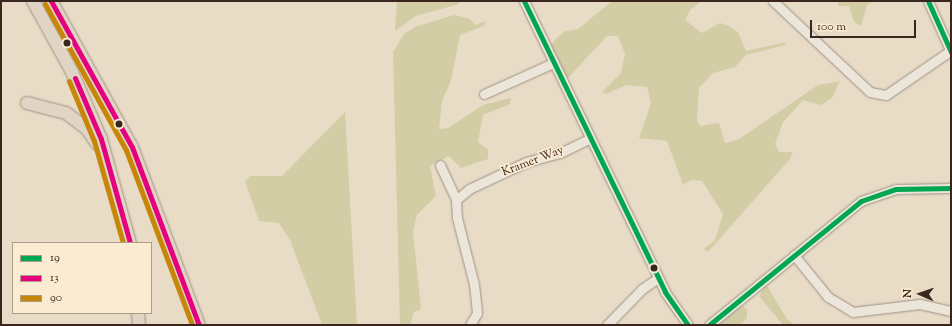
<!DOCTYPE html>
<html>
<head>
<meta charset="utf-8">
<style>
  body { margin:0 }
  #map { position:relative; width:952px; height:326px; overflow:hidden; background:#e9dcc6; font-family:"Sorts Mill Goudy",serif }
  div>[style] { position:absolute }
  .green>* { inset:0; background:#d3cda6 }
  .roads { filter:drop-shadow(0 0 1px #9d9286) drop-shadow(0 0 1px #9d9286) }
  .minor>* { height:9px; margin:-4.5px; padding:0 4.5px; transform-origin:4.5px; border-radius:4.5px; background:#ece5da }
  .major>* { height:12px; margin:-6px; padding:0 6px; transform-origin:6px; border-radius:6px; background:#e0d5c5 }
  .bus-1>* { height:5px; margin:-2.5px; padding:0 2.5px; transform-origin:2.5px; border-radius:2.5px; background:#00a651 }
  .bus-2>* { height:5px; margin:-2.5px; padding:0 2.5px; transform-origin:2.5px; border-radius:2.5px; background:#e5007d }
  .bus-3>* { height:5px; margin:-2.5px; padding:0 2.5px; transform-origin:2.5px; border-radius:2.5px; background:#c88608 }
  .dots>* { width:11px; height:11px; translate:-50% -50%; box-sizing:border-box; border:2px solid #faebd1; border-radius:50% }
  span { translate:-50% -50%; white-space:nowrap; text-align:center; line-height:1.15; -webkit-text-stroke:3.5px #faebd1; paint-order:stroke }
  .street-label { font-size:12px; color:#3b261f }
  .frame { position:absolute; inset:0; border:2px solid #3b261f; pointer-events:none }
  .legend { position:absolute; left:12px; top:242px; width:140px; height:72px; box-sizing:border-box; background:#faebd1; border:1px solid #ae9c8a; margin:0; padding:5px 7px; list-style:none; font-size:12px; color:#3b261f }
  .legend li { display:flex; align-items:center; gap:8px; height:20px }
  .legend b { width:20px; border:1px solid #ae9c8a }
  .north { position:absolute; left:900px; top:274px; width:40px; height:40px; -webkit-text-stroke:3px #faebd1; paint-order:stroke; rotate:272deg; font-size:11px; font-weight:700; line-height:16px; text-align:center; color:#3b261f }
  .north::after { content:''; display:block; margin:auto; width:14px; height:18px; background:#3b261f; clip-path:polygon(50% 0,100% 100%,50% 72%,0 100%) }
  .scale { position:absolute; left:810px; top:20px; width:106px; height:18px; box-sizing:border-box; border:2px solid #3b261f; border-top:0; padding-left:5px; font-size:12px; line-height:14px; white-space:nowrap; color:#3b261f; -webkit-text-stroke:3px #faebd1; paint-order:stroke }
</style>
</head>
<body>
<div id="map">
  <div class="green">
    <i style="clip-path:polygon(397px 1px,458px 1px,459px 4px,416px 16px,395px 31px)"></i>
    <i style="clip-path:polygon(612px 1px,702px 1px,690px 10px,685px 20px,702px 33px,720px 23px,729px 26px,738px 32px,746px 51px,786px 42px,785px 45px,746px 55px,735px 67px,713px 73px,699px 88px,697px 120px,700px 126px,719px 123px,725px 143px,739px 139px,818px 85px,840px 81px,832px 98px,821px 105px,803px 100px,783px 122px,775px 144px,779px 152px,793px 152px,790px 159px,708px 252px,704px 249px,715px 240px,723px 214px,702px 181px,691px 180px,683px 185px,667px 141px,639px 138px,651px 103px,647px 87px,626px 85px,606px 94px,602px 92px,621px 73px,625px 54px,618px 36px,607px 36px,568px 78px,555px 56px,551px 45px,559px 36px,565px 31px,578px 29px)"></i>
    <i style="clip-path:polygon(837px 1px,872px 1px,867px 5px,861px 26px,854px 22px,849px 6px,839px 6px)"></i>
    <i style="clip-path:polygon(454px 15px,470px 19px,475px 25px,486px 21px,484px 26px,460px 35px,451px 81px,442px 101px,439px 129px,448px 128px,483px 105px,511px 98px,510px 104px,483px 115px,478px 142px,488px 150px,488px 159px,461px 168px,449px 156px,430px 166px,436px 196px,417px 215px,413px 231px,421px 309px,414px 312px,410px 325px,400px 325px,393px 52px,404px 34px,415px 27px)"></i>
    <i style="clip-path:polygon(345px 112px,357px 325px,322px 325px,290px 240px,279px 223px,259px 221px,245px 181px,250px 176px,282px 176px)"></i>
    <i style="clip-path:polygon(766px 284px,787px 319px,795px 325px,783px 325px,759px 296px)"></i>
    <i style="clip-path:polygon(740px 304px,747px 309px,747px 318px,740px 325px,719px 325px)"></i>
  </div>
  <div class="roads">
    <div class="minor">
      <i style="left:524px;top:1px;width:323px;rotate:64.1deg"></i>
      <i style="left:665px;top:292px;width:40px;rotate:55.1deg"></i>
      <i style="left:773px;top:1px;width:133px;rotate:43.2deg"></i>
      <i style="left:870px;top:92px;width:16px;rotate:11deg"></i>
      <i style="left:886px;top:95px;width:78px;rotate:-34.5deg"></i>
      <i style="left:928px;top:1px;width:56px;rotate:65.7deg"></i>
      <i style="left:484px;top:94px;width:76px;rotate:-24.2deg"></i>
      <i style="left:440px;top:165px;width:38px;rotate:65deg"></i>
      <i style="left:456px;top:200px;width:18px;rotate:87deg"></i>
      <i style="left:457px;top:218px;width:68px;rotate:75.6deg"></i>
      <i style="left:474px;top:284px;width:29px;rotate:84deg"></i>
      <i style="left:477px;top:313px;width:14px;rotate:120deg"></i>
      <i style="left:456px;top:200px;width:17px;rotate:-40deg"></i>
      <i style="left:469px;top:189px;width:63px;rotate:-25.3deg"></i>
      <i style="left:526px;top:162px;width:35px;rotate:-15deg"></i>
      <i style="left:560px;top:153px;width:32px;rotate:-26deg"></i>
      <i style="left:794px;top:255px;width:54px;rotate:51deg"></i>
      <i style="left:828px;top:297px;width:29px;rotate:31deg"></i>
      <i style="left:853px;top:312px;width:67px;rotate:-6.8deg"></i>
      <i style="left:920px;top:304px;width:32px;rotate:13deg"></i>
      <i style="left:607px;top:325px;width:50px;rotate:-45.8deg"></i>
      <i style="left:642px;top:289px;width:19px;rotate:-35deg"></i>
      <i style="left:709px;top:325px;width:196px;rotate:-39.2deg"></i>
      <i style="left:861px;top:201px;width:37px;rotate:-19deg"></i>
      <i style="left:896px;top:189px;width:55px;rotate:-1deg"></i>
    </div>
    <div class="major">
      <i style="left:33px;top:1px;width:81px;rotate:61.2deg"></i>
      <i style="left:72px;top:72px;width:73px;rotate:66.6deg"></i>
      <i style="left:101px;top:139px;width:108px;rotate:74.4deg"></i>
      <i style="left:51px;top:1px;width:167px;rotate:61deg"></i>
      <i style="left:132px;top:147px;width:190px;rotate:69.4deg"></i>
      <i style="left:27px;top:103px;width:40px;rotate:14.4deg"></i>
      <i style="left:66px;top:113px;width:26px;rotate:37deg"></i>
      <i style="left:87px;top:129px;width:18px;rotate:56deg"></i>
      <i style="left:138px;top:313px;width:12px;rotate:85deg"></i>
    </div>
  </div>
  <div class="bus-1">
    <i style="left:524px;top:1px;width:323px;rotate:64.1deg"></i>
    <i style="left:665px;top:292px;width:40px;rotate:55.1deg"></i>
    <i style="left:928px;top:1px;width:56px;rotate:65.7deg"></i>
    <i style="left:709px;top:325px;width:196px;rotate:-39.2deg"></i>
    <i style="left:861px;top:201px;width:37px;rotate:-19deg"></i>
    <i style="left:896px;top:189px;width:55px;rotate:-1deg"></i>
  </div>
  <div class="bus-2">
    <i style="left:51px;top:1px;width:167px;rotate:61deg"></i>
    <i style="left:132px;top:147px;width:190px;rotate:69.4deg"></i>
    <i style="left:75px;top:78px;width:66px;rotate:66.9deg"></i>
    <i style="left:101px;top:139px;width:108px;rotate:74.4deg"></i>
  </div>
  <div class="bus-3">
    <i style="left:45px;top:4px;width:167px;rotate:61deg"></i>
    <i style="left:126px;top:150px;width:187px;rotate:69.3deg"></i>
    <i style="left:69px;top:81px;width:65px;rotate:67.4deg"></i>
    <i style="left:94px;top:141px;width:106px;rotate:74.1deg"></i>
  </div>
  <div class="dots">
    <i style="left:67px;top:43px;background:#3b261f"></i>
    <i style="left:119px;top:124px;background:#3b261f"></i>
    <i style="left:654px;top:268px;background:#3b261f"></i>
  </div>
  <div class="street-label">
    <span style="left:533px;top:162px;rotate:-21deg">Kramer Way</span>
  </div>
  <div class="frame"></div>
  <ul class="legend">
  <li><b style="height:5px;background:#00a651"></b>19</li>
  <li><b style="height:5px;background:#e5007d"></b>13</li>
  <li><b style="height:5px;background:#c88608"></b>90</li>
  </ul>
  <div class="north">N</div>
  <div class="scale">100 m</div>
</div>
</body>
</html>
